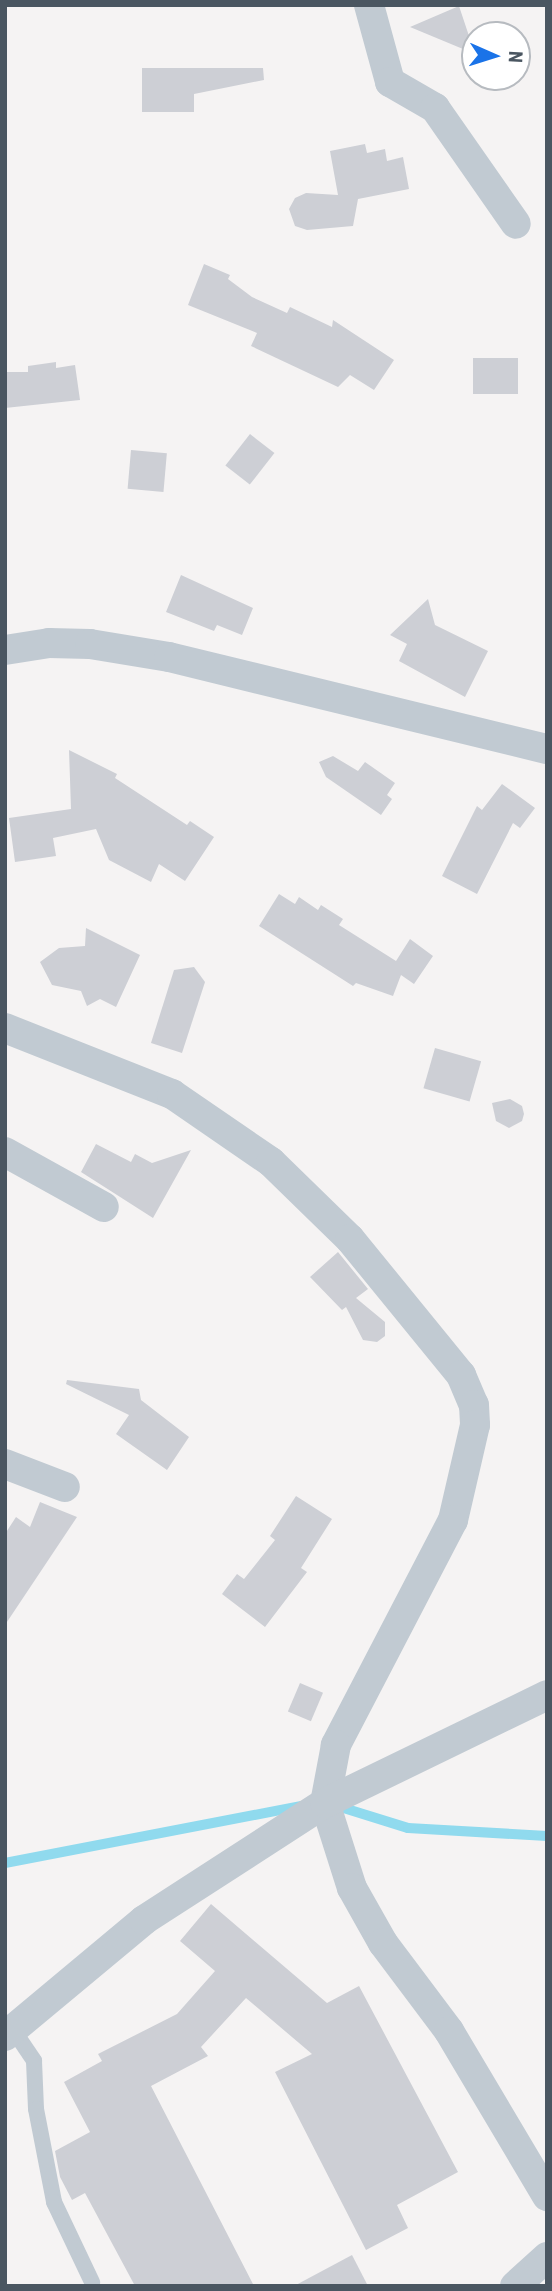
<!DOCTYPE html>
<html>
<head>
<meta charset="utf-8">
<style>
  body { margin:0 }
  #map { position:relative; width:552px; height:2291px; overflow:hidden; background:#f5f3f3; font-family:"Roboto Condensed",sans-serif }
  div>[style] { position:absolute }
  .stream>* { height:10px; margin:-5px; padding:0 5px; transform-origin:5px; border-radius:5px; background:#90daee }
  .building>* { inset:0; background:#cdcfd5; transform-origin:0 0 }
  .service>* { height:16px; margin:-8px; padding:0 8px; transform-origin:8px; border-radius:8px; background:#c1cad2 }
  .minor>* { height:30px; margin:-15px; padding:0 15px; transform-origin:15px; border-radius:15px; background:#c1cad2 }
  span { translate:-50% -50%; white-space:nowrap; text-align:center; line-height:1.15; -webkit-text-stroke:7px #fff; paint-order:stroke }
  .frame { position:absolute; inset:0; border:7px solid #4a5661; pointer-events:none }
  .north { position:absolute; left:461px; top:21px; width:70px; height:70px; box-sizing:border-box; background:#fff; border:2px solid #b7bbc0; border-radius:50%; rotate:93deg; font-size:19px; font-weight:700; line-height:28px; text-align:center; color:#4a5661 }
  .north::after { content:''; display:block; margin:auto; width:24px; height:32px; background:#1a73e8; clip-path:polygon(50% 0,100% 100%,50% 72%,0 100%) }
</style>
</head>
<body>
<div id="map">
  <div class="stream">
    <i style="left:334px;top:1805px;width:77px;rotate:17.3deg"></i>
    <i style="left:408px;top:1828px;width:139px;rotate:3.3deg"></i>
    <i style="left:5px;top:1863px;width:302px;rotate:-10.9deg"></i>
  </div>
  <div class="building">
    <i style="clip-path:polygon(459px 6px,475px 54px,410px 27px)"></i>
    <i style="clip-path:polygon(142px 68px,263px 68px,264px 80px,194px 94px,194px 112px,142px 112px)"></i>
    <i style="clip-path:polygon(365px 144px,367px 153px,385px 149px,387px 161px,403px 157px,409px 189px,358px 199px,353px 226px,307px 230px,295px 226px,289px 209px,295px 198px,306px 193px,338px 195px,330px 151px)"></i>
    <i style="clip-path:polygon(204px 264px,230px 275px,228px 279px,252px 297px,287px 313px,290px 307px,332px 327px,333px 320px,394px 360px,374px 390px,350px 375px,338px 387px,251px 346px,257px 333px,188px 305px)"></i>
    <i style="left:473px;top:358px;width:45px;height:36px"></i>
    <i style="clip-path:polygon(56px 362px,56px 368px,75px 365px,80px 400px,5px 408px,5px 372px,28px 372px,28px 366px)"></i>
    <i style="left:250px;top:434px;width:31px;height:40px;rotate:38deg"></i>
    <i style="left:131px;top:450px;width:36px;height:39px;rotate:5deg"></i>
    <i style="clip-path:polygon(181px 575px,253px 608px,242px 635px,217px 625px,214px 631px,166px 612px)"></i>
    <i style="clip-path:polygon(428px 599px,435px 625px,488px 651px,465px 697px,399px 661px,407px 644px,390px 635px)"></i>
    <i style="clip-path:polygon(69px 750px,117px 774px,115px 778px,187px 825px,190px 821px,214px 837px,185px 881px,159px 864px,151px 882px,109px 860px,96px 829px,53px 838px,56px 856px,15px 862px,9px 818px,71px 809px)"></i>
    <i style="clip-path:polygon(333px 756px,358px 771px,365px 762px,395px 783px,387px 795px,392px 799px,381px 815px,326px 777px,319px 762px)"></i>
    <i style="clip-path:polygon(502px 784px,535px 808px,520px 828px,513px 823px,477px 894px,442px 876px,477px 806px,482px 810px)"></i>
    <i style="clip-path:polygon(279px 894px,295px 904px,299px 897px,318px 910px,321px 905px,343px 919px,339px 925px,396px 961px,410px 939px,433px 956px,414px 984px,401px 975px,393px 996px,356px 983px,353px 986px,259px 926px)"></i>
    <i style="clip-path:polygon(86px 928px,140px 955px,116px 1007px,100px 999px,87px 1006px,81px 991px,52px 985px,40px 962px,59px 948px,85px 946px)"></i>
    <i style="clip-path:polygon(194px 967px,205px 982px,182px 1053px,151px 1043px,174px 970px)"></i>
    <i style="left:435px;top:1048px;width:48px;height:42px;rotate:16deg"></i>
    <i style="clip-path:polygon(510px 1099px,522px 1106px,524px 1114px,522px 1121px,509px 1128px,496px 1121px,492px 1103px)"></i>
    <i style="clip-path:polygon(96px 1144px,131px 1162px,135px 1154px,152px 1163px,191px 1150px,153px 1218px,81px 1172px)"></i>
    <i style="clip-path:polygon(338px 1252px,368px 1289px,356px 1298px,385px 1322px,385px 1336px,377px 1342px,363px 1340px,346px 1307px,342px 1310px,310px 1277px)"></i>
    <i style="clip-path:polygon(67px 1380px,139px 1389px,141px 1400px,189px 1437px,167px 1470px,116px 1434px,129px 1415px,66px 1384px)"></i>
    <i style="clip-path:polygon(296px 1496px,332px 1519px,301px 1568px,307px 1572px,265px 1627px,222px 1594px,237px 1574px,244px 1579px,275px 1540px,270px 1536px)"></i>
    <i style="clip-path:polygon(40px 1502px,77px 1517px,5px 1625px,5px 1534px,16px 1517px,30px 1527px)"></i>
    <i style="left:300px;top:1683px;width:25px;height:31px;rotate:23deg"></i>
    <i style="clip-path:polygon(211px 1904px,327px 2003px,359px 1986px,458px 2172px,397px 2205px,408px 2228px,366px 2250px,275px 2072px,312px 2054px,246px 1998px,201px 2047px,208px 2056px,151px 2086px,254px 2286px,135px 2286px,85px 2193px,72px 2200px,60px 2177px,55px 2151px,90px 2132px,64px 2082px,102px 2061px,98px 2054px,177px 2014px,215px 1971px,180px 1941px)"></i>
    <i style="clip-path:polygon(352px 2255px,368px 2286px,294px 2286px)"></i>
  </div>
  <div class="service">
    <i style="left:14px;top:2031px;width:36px;rotate:56deg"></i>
    <i style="left:34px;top:2061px;width:48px;rotate:87.6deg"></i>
    <i style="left:36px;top:2109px;width:95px;rotate:79deg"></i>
    <i style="left:54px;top:2202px;width:89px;rotate:64.6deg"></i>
  </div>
  <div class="minor">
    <i style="left:369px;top:5px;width:80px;rotate:74.7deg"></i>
    <i style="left:390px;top:82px;width:52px;rotate:30deg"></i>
    <i style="left:435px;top:108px;width:141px;rotate:55.1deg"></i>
    <i style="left:5px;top:650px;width:45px;rotate:-9deg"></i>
    <i style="left:49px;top:643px;width:41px;rotate:1.4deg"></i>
    <i style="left:90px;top:644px;width:80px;rotate:9.3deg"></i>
    <i style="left:169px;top:657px;width:389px;rotate:13.7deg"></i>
    <i style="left:5px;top:1028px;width:180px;rotate:21.6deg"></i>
    <i style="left:172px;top:1094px;width:120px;rotate:34.5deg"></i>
    <i style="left:271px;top:1162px;width:110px;rotate:44.3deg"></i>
    <i style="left:350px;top:1239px;width:176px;rotate:50.8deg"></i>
    <i style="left:461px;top:1375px;width:33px;rotate:67deg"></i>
    <i style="left:474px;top:1405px;width:20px;rotate:87deg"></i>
    <i style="left:475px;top:1425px;width:98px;rotate:103deg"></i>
    <i style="left:453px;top:1520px;width:254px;rotate:117.5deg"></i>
    <i style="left:336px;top:1745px;width:59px;rotate:100.7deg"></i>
    <i style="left:325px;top:1803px;width:89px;rotate:72.4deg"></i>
    <i style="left:352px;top:1888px;width:63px;rotate:60.6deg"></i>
    <i style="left:383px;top:1943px;width:110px;rotate:53.1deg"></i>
    <i style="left:449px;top:2031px;width:192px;rotate:59.3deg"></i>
    <i style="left:5px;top:1152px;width:113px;rotate:29.1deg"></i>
    <i style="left:5px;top:1464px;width:64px;rotate:21deg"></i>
    <i style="left:5px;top:2036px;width:181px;rotate:-39.8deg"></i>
    <i style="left:144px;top:1920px;width:216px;rotate:-32.9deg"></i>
    <i style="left:325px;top:1803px;width:247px;rotate:-25.9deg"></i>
    <i style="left:515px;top:2286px;width:43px;rotate:-42.2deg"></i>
  </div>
  <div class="frame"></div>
  <div class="north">N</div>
</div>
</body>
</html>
